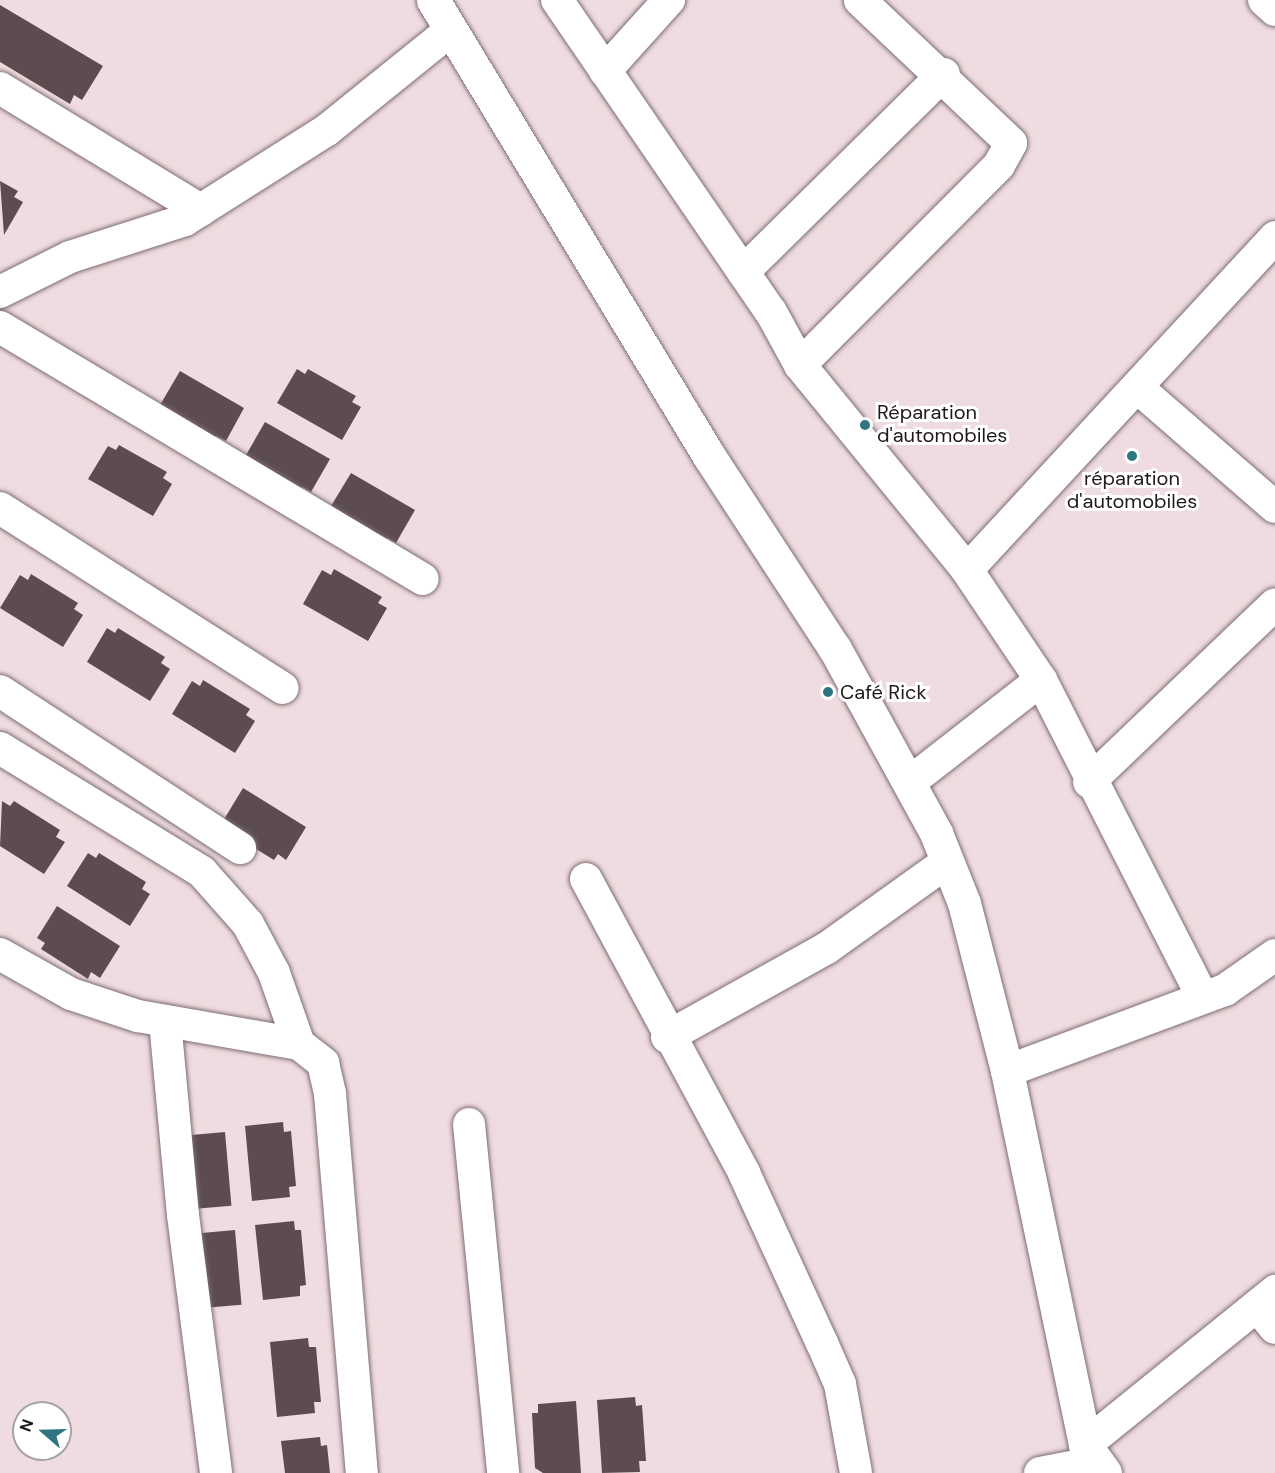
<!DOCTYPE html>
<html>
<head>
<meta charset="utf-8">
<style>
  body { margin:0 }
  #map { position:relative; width:1275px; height:1473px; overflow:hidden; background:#efdce0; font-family:"DM Sans",sans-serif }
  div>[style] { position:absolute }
  .building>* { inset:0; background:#5c4c50; transform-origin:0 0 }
  .roads { filter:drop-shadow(0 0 2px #7e6d71) drop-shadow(0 0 2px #7e6d71) }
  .street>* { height:32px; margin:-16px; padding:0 16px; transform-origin:16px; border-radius:16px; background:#fff }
  .secondary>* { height:33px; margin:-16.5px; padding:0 16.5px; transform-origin:16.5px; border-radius:16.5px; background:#fff }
  .dots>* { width:16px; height:16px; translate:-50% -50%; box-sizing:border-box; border:3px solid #fff; border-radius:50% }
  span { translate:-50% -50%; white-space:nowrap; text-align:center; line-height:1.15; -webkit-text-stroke:6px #fff; paint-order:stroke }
  .poi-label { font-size:20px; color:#20191b }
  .left { translate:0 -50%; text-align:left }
  .north { position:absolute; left:12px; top:1401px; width:60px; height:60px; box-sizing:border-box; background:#fff; border:2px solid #a6a3a4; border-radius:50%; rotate:290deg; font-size:16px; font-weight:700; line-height:24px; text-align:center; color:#20191b }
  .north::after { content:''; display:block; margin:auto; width:21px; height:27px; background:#2e7481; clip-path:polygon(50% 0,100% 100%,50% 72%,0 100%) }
</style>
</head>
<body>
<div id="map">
  <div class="building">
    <i style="clip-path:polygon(0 5px,103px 66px,82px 100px,74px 95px,70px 104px,0 62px)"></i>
    <i style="clip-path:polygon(0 181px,18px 191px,14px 197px,23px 202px,4px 235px)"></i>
    <i style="clip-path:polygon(297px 369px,305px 374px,308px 369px,356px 396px,352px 402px,361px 407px,342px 440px,277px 403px)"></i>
    <i style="clip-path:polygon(180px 371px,244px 408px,226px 441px,216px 436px,213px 442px,160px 405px)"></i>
    <i style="clip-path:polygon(265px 422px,330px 459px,311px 492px,302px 487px,299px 493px,251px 466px,254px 460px,246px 455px)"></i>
    <i style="clip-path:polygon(119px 445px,167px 472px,163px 478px,172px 484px,153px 516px,88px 479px,108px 446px,116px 450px)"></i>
    <i style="clip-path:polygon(351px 473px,415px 510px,396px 543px,387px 538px,384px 544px,336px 517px,339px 511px,331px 506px)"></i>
    <i style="clip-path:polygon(334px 569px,382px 597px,378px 603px,387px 608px,368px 641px,303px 604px,322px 570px,331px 575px)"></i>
    <i style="clip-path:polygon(31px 574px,78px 603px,74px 609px,83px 615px,63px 647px,0 608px,20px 575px,28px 580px)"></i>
    <i style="clip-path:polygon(107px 628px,115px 633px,118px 628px,165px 657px,161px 663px,170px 669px,150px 701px,87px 662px)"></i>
    <i style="clip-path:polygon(203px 680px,250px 709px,246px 715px,255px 721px,235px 753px,172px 714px,192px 681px,200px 686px)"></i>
    <i style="clip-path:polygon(243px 788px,306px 827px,286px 860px,278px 854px,274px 860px,227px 831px,223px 821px)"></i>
    <i style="clip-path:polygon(2px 801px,10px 806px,14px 801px,60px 830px,56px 837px,65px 842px,44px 874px,0 846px)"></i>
    <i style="clip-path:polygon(88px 853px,96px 858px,99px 853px,146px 882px,142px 889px,150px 894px,130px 926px,67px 886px)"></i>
    <i style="clip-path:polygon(57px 906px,120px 946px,100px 978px,91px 972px,88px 979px,41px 949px,45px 943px,37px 938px)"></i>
    <i style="clip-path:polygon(283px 1122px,284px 1132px,291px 1131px,296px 1186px,289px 1187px,290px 1197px,252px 1201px,245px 1126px)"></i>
    <i style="left:225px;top:1132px;width:74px;height:39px;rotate:85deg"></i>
    <i style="clip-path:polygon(294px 1221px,295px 1230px,301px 1230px,306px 1285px,300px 1286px,300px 1296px,263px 1300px,255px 1225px)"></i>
    <i style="left:235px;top:1230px;width:75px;height:39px;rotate:85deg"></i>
    <i style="clip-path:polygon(308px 1338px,309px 1347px,316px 1347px,321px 1402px,314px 1402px,315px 1413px,277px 1417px,270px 1342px)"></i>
    <i style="clip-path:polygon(635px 1397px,636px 1406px,642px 1405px,646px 1461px,639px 1461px,640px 1472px,602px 1473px,597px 1400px)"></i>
    <i style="clip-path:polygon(576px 1401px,581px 1473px,543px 1473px,535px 1468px,532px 1413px,538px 1413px,538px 1404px)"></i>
    <i style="clip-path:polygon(320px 1437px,321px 1446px,327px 1445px,330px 1473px,285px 1473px,281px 1441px)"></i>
  </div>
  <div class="roads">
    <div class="street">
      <i style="left:557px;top:0;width:378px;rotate:55.6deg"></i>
      <i style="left:771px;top:312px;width:60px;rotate:61.3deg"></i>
      <i style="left:800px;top:365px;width:264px;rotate:50.8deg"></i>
      <i style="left:967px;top:570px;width:133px;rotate:56.1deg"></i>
      <i style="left:1041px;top:680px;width:355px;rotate:63deg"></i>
      <i style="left:1264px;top:0;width:15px;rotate:42deg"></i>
      <i style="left:605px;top:71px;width:96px;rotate:-48deg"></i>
      <i style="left:0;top:88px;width:235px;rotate:31.3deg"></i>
      <i style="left:743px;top:272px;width:282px;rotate:-44.6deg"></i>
      <i style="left:0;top:292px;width:78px;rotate:-26.6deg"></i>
      <i style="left:70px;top:257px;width:121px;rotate:-17.8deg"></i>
      <i style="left:185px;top:220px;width:168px;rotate:-32.4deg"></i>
      <i style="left:327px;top:130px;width:159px;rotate:-38.9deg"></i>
      <i style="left:0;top:327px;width:492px;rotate:30.8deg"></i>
      <i style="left:800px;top:365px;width:282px;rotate:-45.1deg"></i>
      <i style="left:999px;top:165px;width:25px;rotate:-61deg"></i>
      <i style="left:1011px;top:143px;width:208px;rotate:-136.6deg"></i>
      <i style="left:1138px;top:388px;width:181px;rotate:41deg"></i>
      <i style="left:0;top:508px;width:335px;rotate:32.5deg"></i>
      <i style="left:967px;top:570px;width:454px;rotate:-47.2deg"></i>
      <i style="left:0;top:691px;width:287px;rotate:33.2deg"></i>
      <i style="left:0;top:748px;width:237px;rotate:31.5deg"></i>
      <i style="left:202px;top:872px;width:69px;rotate:48.5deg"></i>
      <i style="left:248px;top:924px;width:55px;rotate:62deg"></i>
      <i style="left:274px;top:973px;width:75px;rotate:70.6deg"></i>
      <i style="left:910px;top:782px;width:166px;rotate:-37.9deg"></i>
      <i style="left:1089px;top:782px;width:257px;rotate:-43.7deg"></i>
      <i style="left:586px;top:879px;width:334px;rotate:61.7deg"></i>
      <i style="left:744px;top:1173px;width:187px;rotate:65.4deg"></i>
      <i style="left:822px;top:1343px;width:45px;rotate:66.3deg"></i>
      <i style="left:840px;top:1384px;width:90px;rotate:79.8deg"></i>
      <i style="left:0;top:954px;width:81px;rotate:29.4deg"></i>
      <i style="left:71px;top:994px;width:71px;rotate:18.2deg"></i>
      <i style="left:138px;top:1016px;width:163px;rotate:9.9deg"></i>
      <i style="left:299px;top:1044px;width:31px;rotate:38deg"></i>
      <i style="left:323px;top:1063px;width:32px;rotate:77deg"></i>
      <i style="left:330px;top:1094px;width:380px;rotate:85.2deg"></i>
      <i style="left:165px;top:1021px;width:195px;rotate:84.7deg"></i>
      <i style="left:183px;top:1215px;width:260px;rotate:82.7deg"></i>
      <i style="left:667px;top:1037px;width:183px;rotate:-29.1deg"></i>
      <i style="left:827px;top:948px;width:148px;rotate:-35.6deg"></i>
      <i style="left:1007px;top:1071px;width:233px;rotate:-20.4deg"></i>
      <i style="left:1225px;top:990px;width:61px;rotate:-35deg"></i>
      <i style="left:469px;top:1124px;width:351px;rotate:84.4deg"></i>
      <i style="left:1257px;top:1306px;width:28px;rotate:51deg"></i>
      <i style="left:1085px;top:1445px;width:245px;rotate:-39deg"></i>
      <i style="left:1040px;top:1473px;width:58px;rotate:-10.9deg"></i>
    </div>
    <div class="secondary">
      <i style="left:433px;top:0;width:533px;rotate:58.82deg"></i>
      <i style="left:709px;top:456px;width:230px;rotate:56.9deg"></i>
      <i style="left:835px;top:649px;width:210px;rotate:61.2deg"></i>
      <i style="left:936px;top:833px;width:75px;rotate:68.2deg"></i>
      <i style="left:964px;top:903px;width:173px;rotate:75.6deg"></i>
      <i style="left:1007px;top:1071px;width:382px;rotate:78.2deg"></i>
      <i style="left:1085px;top:1445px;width:34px;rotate:54deg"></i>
    </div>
  </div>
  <div class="dots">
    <i style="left:865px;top:425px;background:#2e7481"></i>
    <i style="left:1132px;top:456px;background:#2e7481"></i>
    <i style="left:828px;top:692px;background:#2e7481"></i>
  </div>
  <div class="poi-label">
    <span class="left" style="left:877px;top:424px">Réparation<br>d'automobiles</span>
    <span style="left:1132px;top:490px">réparation<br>d'automobiles</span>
    <span class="left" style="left:840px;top:692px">Café Rick</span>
  </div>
  <div class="north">N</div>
</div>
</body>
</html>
